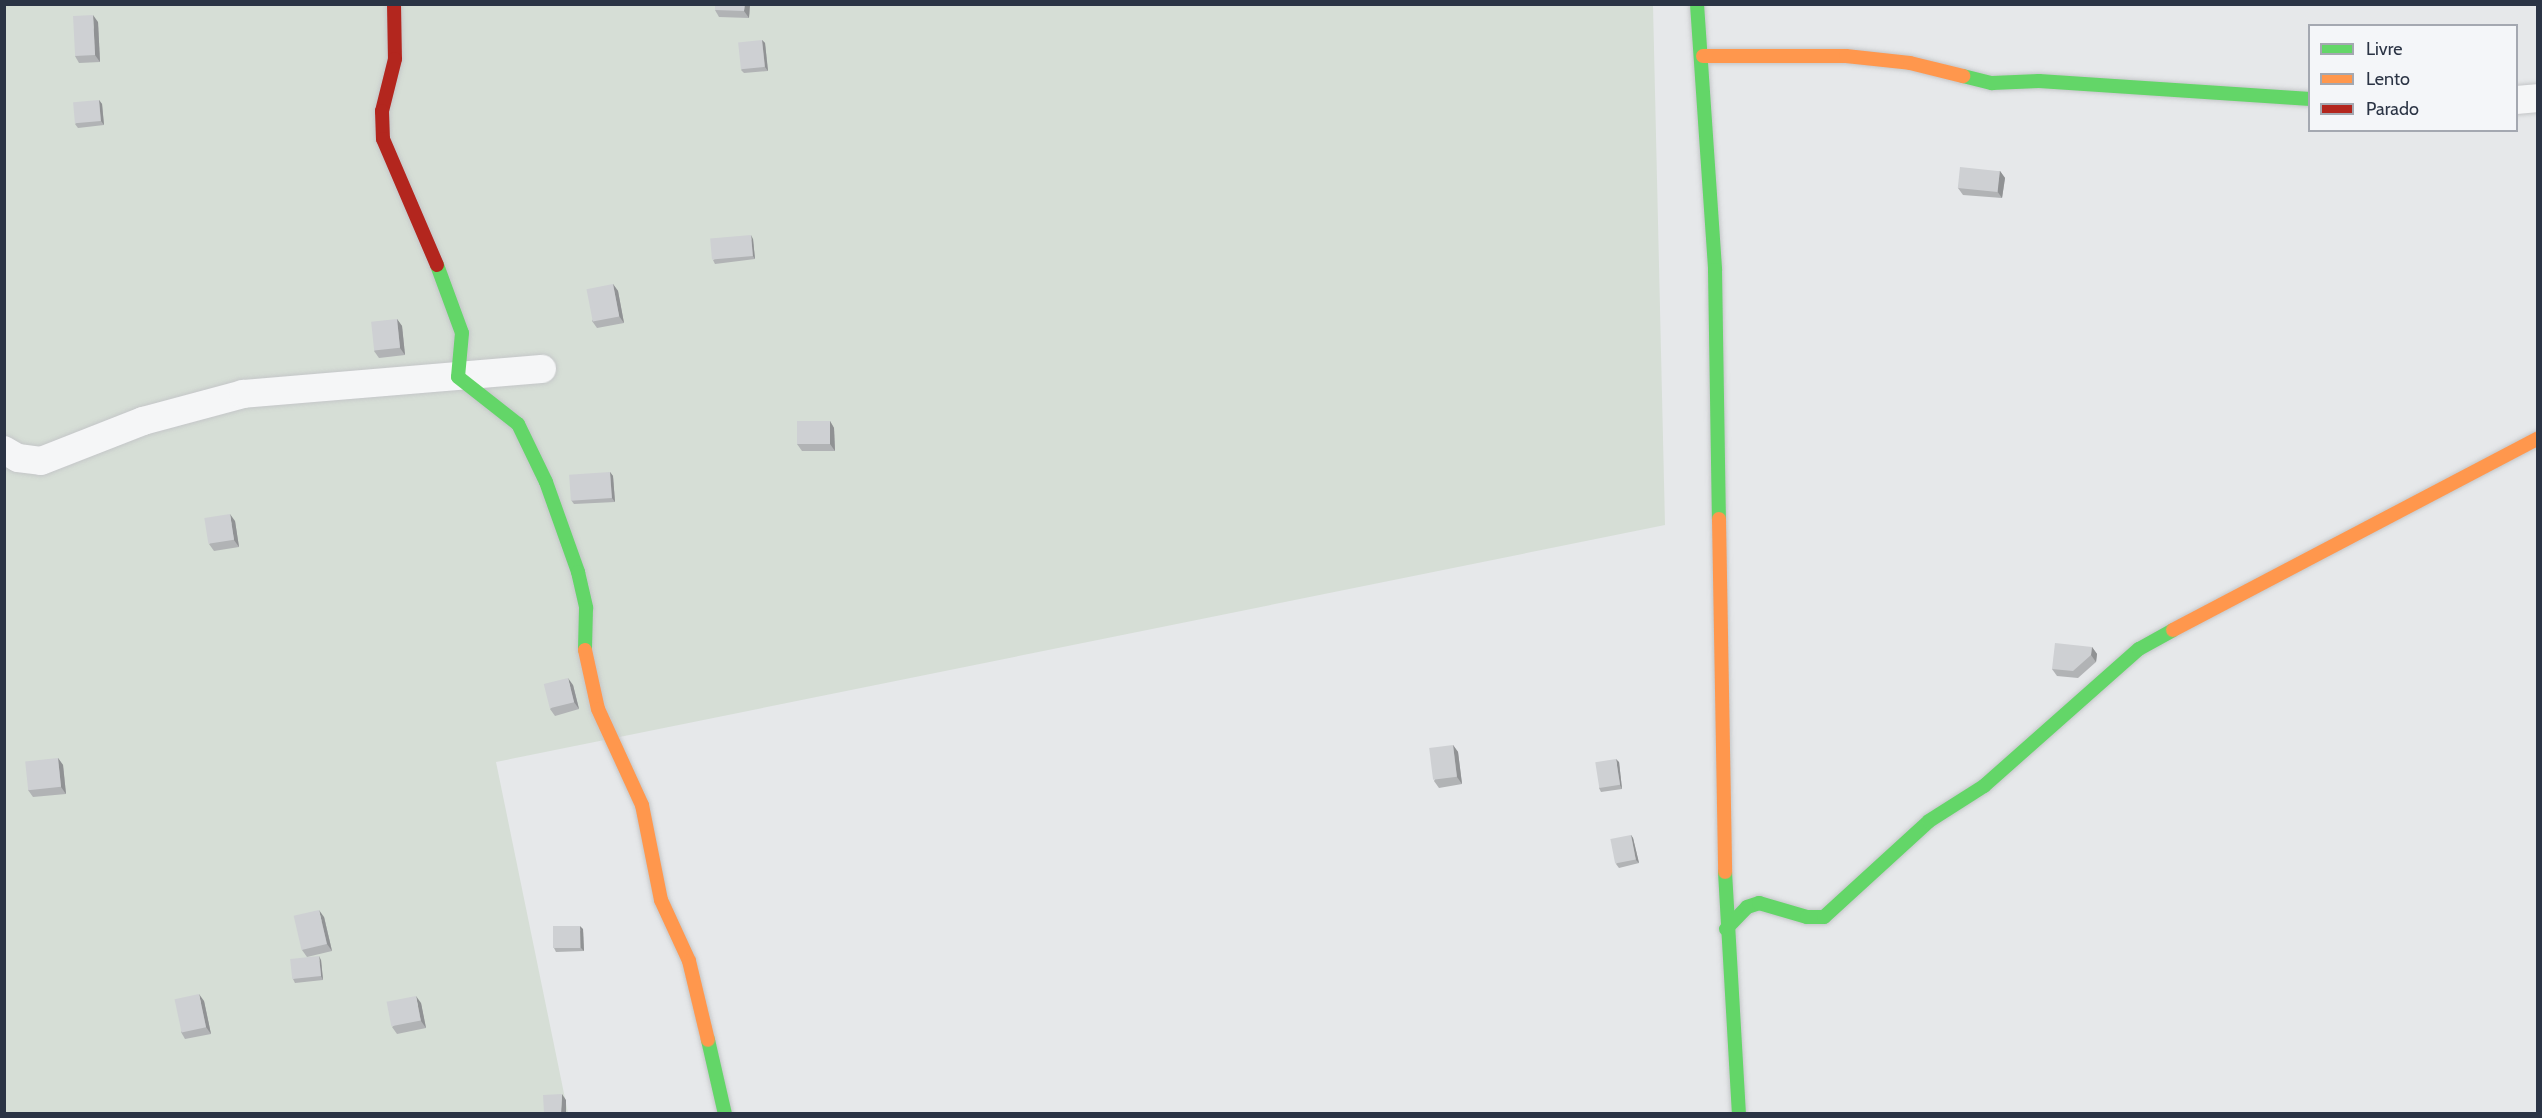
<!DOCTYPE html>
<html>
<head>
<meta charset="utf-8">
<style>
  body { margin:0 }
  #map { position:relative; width:2542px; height:1118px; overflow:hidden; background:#e6e8ea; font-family:Cabin,sans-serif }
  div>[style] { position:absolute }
  .green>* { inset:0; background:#d6ded6 }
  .roads { filter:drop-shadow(0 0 2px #c4c6c8) drop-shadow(0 0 2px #c4c6c8) }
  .street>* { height:28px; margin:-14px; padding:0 14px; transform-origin:14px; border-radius:14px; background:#f5f6f7 }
  .fast>* { height:14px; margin:-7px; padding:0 7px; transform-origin:7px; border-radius:7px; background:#63d668 }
  .slow>* { height:14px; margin:-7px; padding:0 7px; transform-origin:7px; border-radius:7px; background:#ff974d }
  .jam>* { height:14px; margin:-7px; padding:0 7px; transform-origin:7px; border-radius:7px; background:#b3261e }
  .wall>* { inset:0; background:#b1b3b5 }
  .shaded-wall>* { inset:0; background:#909294 }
  .building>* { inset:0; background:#ced0d3; transform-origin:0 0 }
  span { translate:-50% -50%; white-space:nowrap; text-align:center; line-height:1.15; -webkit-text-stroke:6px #f4f6f9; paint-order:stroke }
  .frame { position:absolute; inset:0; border:6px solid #2b3445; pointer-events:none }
  .legend { position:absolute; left:2308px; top:24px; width:210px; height:108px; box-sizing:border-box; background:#f4f6f9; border:2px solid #a4a8b1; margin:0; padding:8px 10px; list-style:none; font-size:18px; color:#2b3445 }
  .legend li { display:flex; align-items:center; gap:12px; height:30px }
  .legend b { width:30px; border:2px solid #a4a8b1 }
</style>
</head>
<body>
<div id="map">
  <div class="green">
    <i style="clip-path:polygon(5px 5px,1653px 5px,1665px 525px,496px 762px,568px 1113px,5px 1114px)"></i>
  </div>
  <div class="roads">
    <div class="street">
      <i style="left:2516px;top:100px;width:22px;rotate:-5deg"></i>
      <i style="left:4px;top:450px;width:16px;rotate:30deg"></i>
      <i style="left:18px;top:458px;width:23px;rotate:7deg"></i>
      <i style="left:41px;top:461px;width:110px;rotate:-21.4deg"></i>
      <i style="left:143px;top:421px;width:104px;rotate:-15.1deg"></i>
      <i style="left:243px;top:394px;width:300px;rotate:-4.8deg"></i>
    </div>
    <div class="fast">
      <i style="left:1697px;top:4px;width:267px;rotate:86.1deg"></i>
      <i style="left:1715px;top:270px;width:249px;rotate:89.1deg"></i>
      <i style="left:1963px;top:76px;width:30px;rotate:14deg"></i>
      <i style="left:1992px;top:83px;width:47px;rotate:-2.4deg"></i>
      <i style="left:2039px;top:81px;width:272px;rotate:3.8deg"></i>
      <i style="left:437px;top:265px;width:72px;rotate:69.8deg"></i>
      <i style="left:462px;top:333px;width:44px;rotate:95.2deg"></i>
      <i style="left:458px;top:377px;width:76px;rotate:38.1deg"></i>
      <i style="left:518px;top:424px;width:64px;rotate:64.2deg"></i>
      <i style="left:546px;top:482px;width:96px;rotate:70.4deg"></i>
      <i style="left:578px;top:572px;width:37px;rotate:77deg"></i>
      <i style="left:586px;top:608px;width:42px;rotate:91.4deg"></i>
      <i style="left:1725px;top:872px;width:242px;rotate:86.7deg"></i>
      <i style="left:1726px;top:929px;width:30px;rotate:-46deg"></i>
      <i style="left:1747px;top:907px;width:13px;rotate:-18deg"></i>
      <i style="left:1759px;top:903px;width:50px;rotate:16.3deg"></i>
      <i style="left:1807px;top:917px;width:17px"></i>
      <i style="left:1824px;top:917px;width:142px;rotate:-42.4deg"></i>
      <i style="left:1929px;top:821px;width:65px;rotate:-32.5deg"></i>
      <i style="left:1984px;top:786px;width:207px;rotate:-41.5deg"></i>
      <i style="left:2139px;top:649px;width:39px;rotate:-29deg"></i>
      <i style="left:708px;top:1040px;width:76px;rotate:77.1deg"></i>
    </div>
    <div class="slow">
      <i style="left:1703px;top:56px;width:143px"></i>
      <i style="left:1846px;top:56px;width:64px;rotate:6.2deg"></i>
      <i style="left:1910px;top:63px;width:55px;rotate:13.8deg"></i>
      <i style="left:1719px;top:519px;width:353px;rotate:89deg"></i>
      <i style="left:2173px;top:630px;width:412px;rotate:-27.7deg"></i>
      <i style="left:585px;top:650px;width:60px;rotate:77.6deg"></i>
      <i style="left:598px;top:709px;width:106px;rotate:65.4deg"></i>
      <i style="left:642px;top:805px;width:97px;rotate:78.7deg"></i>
      <i style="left:661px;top:900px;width:67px;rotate:65.3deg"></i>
      <i style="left:689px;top:961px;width:81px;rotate:76.5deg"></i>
    </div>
    <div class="jam">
      <i style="left:394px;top:4px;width:55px;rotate:89deg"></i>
      <i style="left:395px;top:59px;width:54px;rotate:104deg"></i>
      <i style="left:382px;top:111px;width:28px;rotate:88deg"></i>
      <i style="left:383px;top:139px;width:137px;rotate:66.8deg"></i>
    </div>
  </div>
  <div class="wall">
    <i style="clip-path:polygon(750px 4px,749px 18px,719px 17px,715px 10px)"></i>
    <i style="clip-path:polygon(98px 22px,100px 62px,79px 63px,75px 56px)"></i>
    <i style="clip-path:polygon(762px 40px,765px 43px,768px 71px,744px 73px,741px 70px)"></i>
    <i style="clip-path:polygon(99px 100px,102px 104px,104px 125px,78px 128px,75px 124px)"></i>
    <i style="clip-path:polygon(2000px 171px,2005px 178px,2002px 198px,1963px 195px,1958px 188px)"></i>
    <i style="clip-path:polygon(753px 239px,755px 259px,715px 264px,713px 260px)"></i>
    <i style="clip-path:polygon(613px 284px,618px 291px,624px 323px,597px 328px,592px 321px)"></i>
    <i style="clip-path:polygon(397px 319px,402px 326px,405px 355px,379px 358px,374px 351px)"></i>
    <i style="clip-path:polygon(830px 421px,834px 428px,835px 451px,802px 451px,797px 444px)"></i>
    <i style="clip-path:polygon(610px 472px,613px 476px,615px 502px,574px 504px,571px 500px)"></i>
    <i style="clip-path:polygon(235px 521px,239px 547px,214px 551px,209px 544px)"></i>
    <i style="clip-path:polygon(2092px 647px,2097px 654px,2096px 662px,2078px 678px,2057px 676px,2052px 669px)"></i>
    <i style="clip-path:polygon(573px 685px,579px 709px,555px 716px,550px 709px)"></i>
    <i style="clip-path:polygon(1453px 745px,1458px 752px,1462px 784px,1439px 788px,1434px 781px)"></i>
    <i style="clip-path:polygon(58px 758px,63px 765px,66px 794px,33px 797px,28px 790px)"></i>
    <i style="clip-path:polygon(1619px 762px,1622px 789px,1601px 792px,1599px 788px)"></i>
    <i style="clip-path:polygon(1631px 835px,1633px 838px,1639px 863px,1619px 868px,1616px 864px)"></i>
    <i style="clip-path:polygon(324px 917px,332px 951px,307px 957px,302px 950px)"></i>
    <i style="clip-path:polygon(583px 929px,584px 951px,556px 952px,554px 948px)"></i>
    <i style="clip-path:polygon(321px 960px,323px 980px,295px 983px,293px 979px)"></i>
    <i style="clip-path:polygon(204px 1001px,211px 1034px,185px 1039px,181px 1032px)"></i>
    <i style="clip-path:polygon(421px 1003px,426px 1028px,397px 1034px,392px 1027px)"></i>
  </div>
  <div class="shaded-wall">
    <i style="clip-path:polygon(745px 4px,750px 4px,749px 18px,744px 11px)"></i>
    <i style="clip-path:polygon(93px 15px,98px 22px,100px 62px,95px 55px)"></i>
    <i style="clip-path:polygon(762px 40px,765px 43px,768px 71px,765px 67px)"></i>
    <i style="clip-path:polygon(99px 100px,102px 104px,104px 125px,101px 121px)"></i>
    <i style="clip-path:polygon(2000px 171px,2005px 178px,2002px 198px,1997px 191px)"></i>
    <i style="clip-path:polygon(751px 235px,753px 239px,755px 259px,753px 256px)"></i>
    <i style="clip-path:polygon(613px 284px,618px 291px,624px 323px,619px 316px)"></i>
    <i style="clip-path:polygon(397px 319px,402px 326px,405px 355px,400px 348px)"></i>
    <i style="clip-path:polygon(830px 421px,834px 428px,835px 451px,830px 444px)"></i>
    <i style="clip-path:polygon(610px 472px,613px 476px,615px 502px,612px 498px)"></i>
    <i style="clip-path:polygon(230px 514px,235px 521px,239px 547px,234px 540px)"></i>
    <i style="clip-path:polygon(2092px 647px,2097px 654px,2096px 662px,2091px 655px)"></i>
    <i style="clip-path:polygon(568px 678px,573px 685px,579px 709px,574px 702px)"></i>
    <i style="clip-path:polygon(1453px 745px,1458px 752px,1462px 784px,1457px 777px)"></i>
    <i style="clip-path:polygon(58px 758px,63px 765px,66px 794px,61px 787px)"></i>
    <i style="clip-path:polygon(1616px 759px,1619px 762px,1622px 789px,1620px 785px)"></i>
    <i style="clip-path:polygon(1631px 835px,1633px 838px,1639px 863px,1636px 860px)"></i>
    <i style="clip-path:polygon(319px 910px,324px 917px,332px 951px,327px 944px)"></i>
    <i style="clip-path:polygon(580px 926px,583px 929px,584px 951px,581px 948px)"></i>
    <i style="clip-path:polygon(319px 956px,321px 960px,323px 980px,321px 976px)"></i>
    <i style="clip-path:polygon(199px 994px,204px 1001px,211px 1034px,206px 1027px)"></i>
    <i style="clip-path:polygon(416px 996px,421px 1003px,426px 1028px,421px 1021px)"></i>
    <i style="clip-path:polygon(562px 1094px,566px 1100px,566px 1113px,561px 1113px)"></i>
  </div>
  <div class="building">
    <i style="clip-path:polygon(715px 4px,745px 4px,744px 11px,715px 10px)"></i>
    <i style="left:93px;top:15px;width:40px;height:20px;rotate:87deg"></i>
    <i style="left:762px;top:40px;width:27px;height:24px;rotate:84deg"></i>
    <i style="left:99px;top:100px;width:21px;height:26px;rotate:85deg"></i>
    <i style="left:1960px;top:167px;width:40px;height:21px;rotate:6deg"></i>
    <i style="left:751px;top:235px;width:21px;height:41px;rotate:85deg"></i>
    <i style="left:613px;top:284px;width:33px;height:27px;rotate:79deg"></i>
    <i style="left:397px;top:319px;width:29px;height:26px;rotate:84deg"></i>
    <i style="left:830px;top:421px;width:23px;height:33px;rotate:90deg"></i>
    <i style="left:610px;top:472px;width:26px;height:41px;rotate:86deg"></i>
    <i style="left:230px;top:514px;width:26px;height:26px;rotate:81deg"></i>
    <i style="clip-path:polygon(2055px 643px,2092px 647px,2091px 655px,2073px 671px,2052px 669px)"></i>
    <i style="left:568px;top:678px;width:25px;height:25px;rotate:76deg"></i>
    <i style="left:1453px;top:745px;width:32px;height:24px;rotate:83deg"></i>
    <i style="left:58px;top:758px;width:29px;height:33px;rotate:84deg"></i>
    <i style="left:1616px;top:759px;width:26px;height:21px;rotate:81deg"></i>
    <i style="left:1631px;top:835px;width:25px;height:21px;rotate:79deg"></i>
    <i style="left:319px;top:910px;width:35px;height:26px;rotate:77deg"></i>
    <i style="left:553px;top:926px;width:27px;height:22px"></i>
    <i style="left:319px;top:956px;width:20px;height:29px;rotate:84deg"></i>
    <i style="left:199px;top:994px;width:34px;height:25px;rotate:78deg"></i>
    <i style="left:416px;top:996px;width:25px;height:30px;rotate:79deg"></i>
    <i style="clip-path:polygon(562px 1094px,561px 1113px,544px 1113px,543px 1095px)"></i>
  </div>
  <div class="frame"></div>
  <ul class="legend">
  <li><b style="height:8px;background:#63d668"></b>Livre</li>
  <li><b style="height:8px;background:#ff974d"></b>Lento</li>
  <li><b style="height:8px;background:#b3261e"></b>Parado</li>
  </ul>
</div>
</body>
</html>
